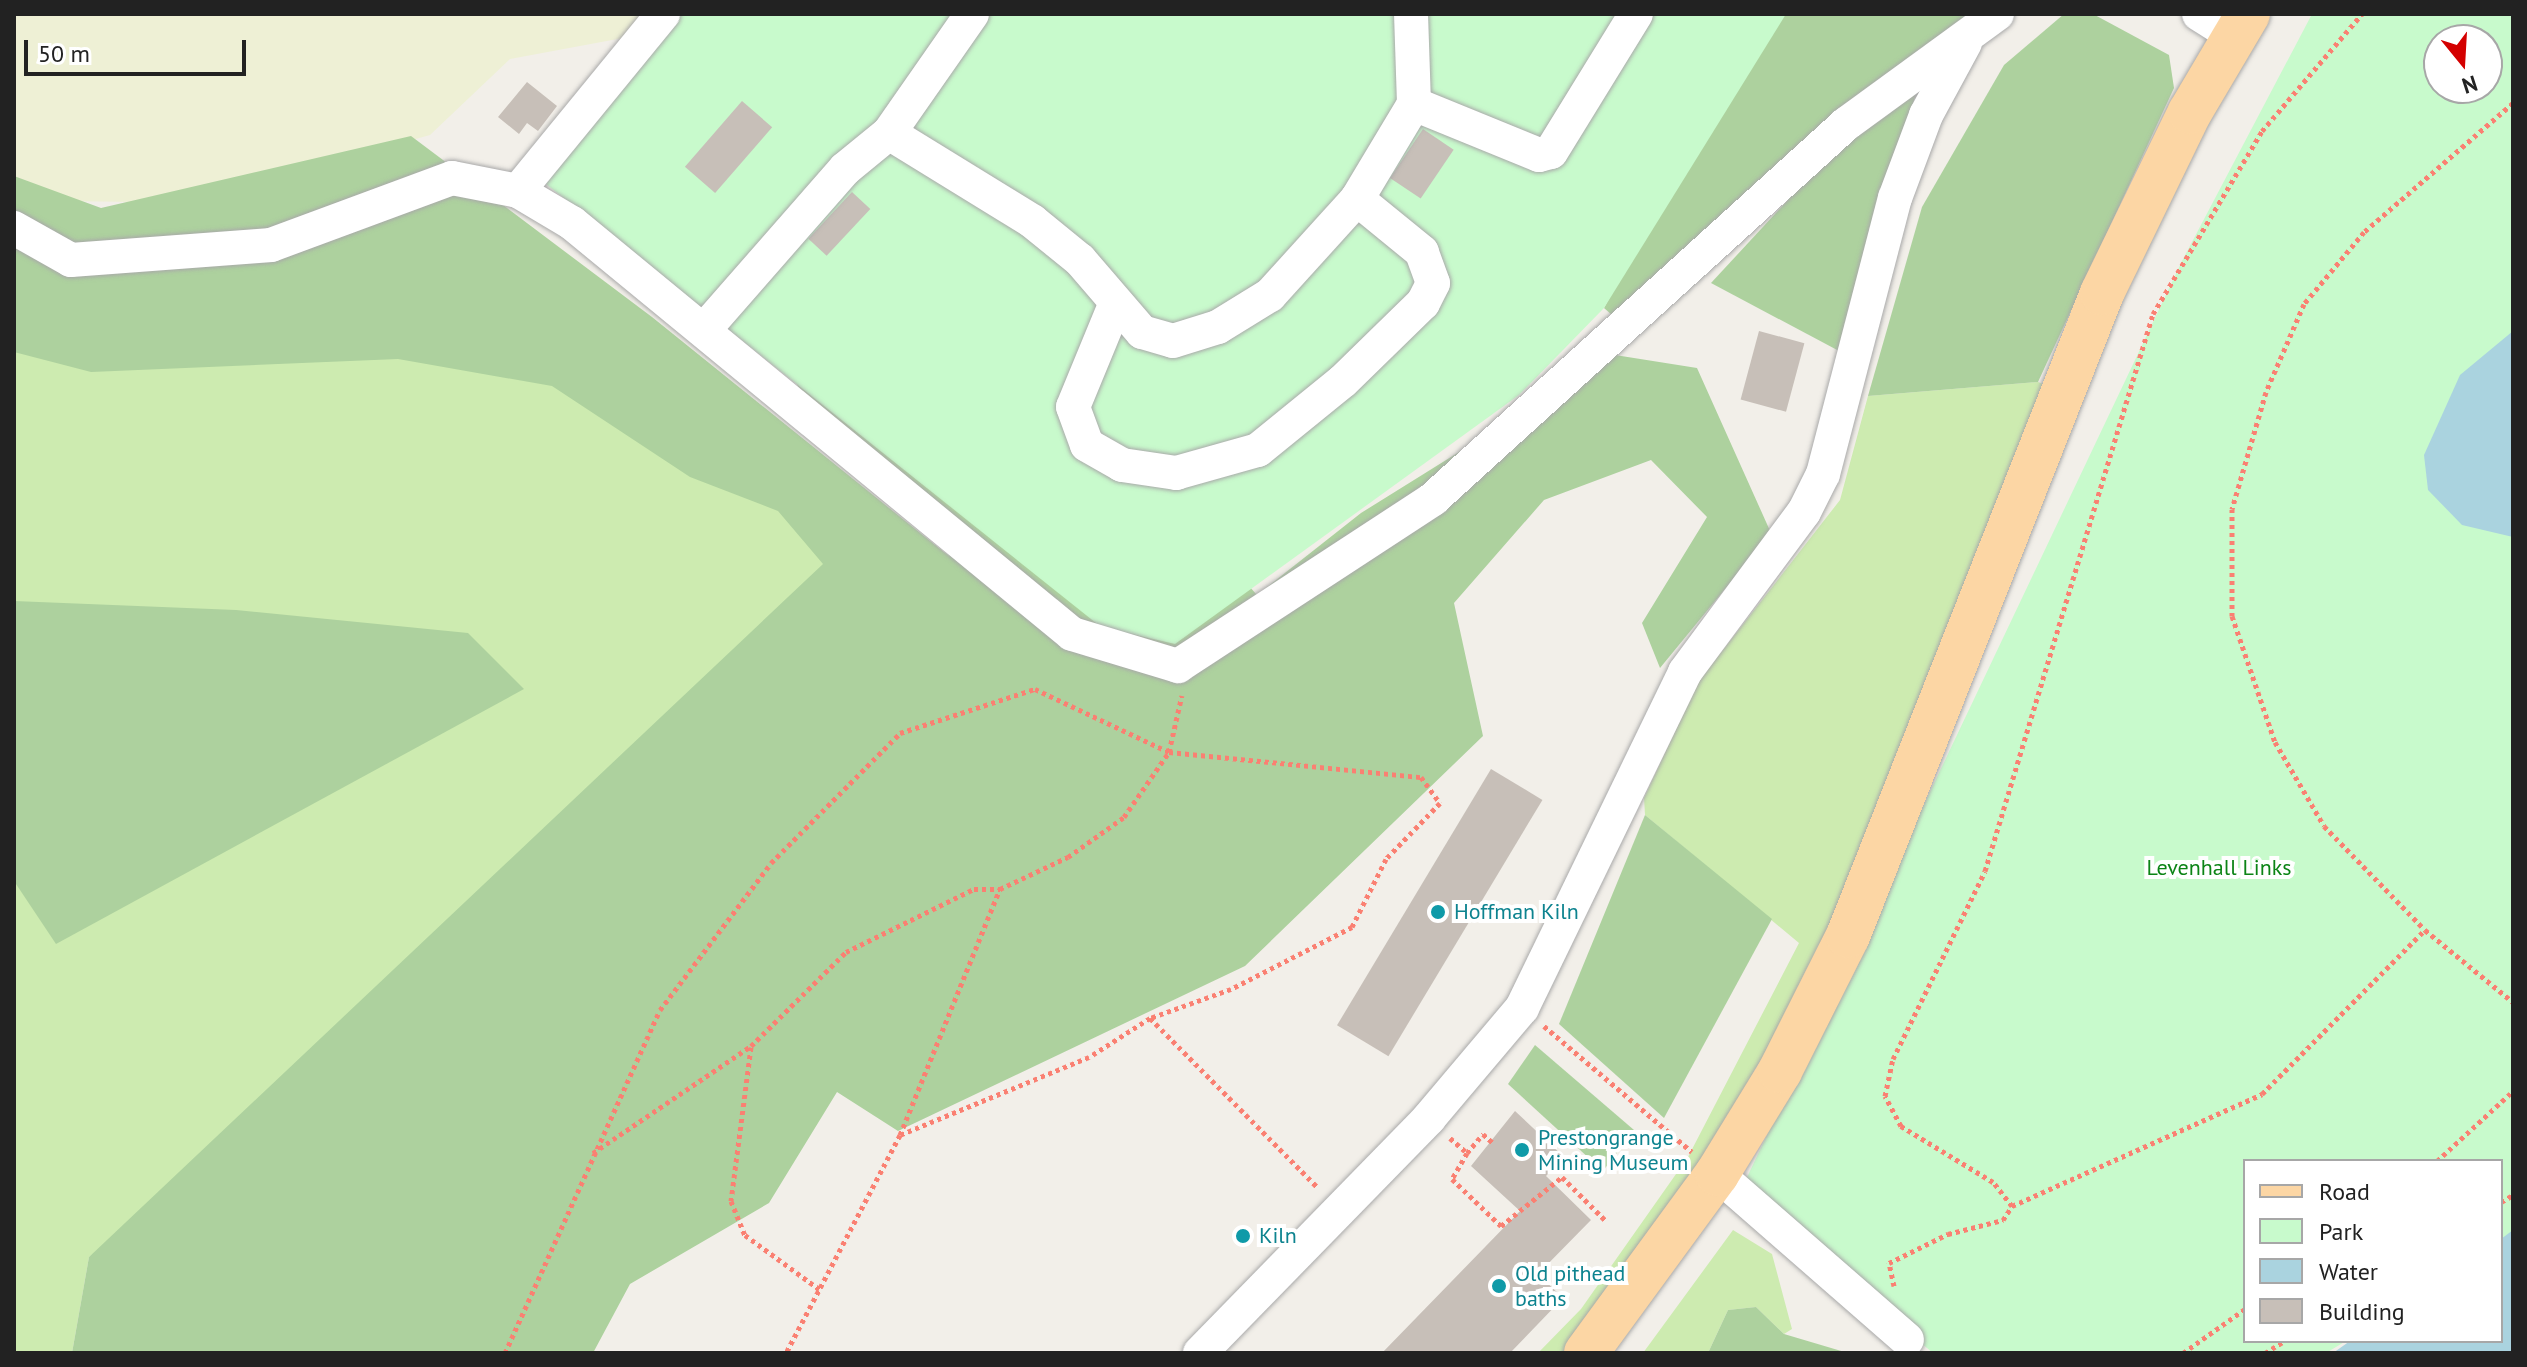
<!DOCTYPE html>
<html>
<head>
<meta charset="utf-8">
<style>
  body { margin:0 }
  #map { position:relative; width:2527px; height:1367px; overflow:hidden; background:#f2efe9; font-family:"PT Sans",sans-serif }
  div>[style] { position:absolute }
  .farmland>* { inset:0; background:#eef0d5 }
  .grass>* { inset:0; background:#cdebb0 }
  .forest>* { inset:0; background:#add19e }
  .park>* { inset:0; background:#c8facc }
  .water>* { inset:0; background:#aad3df }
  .building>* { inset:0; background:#c7bfb8; transform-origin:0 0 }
  .path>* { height:5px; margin-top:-2.5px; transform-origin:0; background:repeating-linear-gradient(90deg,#fa8072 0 4px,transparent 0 8px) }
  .roads { filter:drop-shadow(0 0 2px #a9a9a9) drop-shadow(0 0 2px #a9a9a9) }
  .minor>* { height:34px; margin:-17px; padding:0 17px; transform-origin:17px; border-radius:17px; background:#fff }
  .major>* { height:44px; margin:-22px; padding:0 22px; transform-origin:22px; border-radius:22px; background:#fcd6a4 }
  .dots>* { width:22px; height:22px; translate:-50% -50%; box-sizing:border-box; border:4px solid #fff; border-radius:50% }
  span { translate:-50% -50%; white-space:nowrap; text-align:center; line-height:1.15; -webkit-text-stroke:8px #fff; paint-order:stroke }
  .park-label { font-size:22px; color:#0c8416 }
  .culture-label { font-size:22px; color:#0d838f }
  .left { translate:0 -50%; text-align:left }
  .frame { position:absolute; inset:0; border:16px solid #222; pointer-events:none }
  .legend { position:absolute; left:2243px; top:1159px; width:260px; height:184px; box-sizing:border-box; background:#fff; border:2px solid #a7a7a7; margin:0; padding:10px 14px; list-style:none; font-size:24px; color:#222 }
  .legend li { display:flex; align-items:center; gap:16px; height:40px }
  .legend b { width:40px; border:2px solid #a7a7a7 }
  .north { position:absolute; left:2423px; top:24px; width:80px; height:80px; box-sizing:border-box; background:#fff; border:2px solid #a7a7a7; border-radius:50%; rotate:162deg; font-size:22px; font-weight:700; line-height:32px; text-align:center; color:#222 }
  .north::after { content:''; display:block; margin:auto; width:28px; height:36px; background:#d40000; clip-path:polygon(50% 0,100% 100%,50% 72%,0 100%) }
  .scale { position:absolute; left:24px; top:40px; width:222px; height:36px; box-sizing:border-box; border:4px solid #222; border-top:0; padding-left:10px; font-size:24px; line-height:28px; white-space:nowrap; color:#222; -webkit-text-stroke:6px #fff; paint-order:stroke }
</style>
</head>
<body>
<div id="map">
  <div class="farmland">
    <i style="clip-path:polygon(14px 14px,643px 14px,623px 38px,510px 59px,430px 135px,284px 176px,138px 202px,59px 201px,14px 178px)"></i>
  </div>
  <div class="grass">
    <i style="clip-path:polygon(514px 232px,957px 562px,89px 1257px,72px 1353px,14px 1353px,14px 281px)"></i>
    <i style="clip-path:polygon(2038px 382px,2049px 386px,1819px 959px,1697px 1170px,1565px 1353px,1538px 1353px,1581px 1309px,1688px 1157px,1799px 943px,1645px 815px,1644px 798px,1698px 682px,1840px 500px,1868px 396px)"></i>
    <i style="clip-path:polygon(1733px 1230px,1772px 1254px,1792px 1329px,1784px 1334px,1756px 1307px,1728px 1310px,1708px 1353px,1643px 1353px)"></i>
  </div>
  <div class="forest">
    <i style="clip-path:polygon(1764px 14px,1969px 14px,1620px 322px,1604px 308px)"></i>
    <i style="clip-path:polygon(2064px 14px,2093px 14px,2169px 55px,2174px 88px,2038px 382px,1868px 396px,1922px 207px,2004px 65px)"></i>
    <i style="clip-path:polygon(1917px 90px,1839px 351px,1711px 283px,1851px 132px)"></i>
    <i style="clip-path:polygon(411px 136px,652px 317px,950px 557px,803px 397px,771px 330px,1208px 540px,1257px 595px,1361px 513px,1615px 355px,1697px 368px,1771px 533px,1660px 668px,1642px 623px,1707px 517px,1651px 460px,1544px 500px,1454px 603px,1483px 736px,1245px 966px,898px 1131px,837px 1092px,769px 1203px,630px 1284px,593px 1353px,72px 1353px,89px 1257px,823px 564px,778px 511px,690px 477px,552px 386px,398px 359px,91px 372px,14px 352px,14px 176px,101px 208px)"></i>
    <i style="clip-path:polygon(14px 601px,236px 610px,468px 633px,524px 689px,56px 944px,14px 881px)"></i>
    <i style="clip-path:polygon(1645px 815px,1772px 919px,1664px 1118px,1559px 1024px)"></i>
    <i style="clip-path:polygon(1535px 1045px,1634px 1130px,1603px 1171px,1508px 1084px)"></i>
    <i style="clip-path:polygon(1756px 1307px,1784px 1334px,1848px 1353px,1708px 1353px,1728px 1310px)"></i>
  </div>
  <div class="park">
    <i style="clip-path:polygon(670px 14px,1786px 14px,1604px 308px,1519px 395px,1175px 644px,1101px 627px,541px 180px)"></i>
    <i style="clip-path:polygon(evenodd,2312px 14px,2513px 14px,2513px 1236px,2501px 1244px,2501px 1161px,2245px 1161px,2245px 1341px,2346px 1341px,2326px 1353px,1933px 1353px,1740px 1192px,2182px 261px,2312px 14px,2439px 40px,2487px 40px,2487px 88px,2439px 88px,2439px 40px)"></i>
  </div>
  <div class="water">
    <i style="clip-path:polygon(2513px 331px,2513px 537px,2462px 525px,2428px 490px,2424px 455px,2460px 375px)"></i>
    <i style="clip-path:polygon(2513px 1230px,2513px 1353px,2333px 1353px,2350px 1341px,2501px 1341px,2501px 1239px)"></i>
  </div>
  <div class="building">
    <i style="clip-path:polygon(527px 82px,557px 106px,538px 131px,527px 123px,519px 134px,498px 117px)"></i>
    <i style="left:742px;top:101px;width:40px;height:87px;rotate:41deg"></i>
    <i style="left:1423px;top:129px;width:37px;height:59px;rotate:34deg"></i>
    <i style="left:852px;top:192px;width:25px;height:64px;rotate:43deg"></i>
    <i style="left:1759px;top:331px;width:47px;height:71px;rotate:15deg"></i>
    <i style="left:1491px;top:769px;width:60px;height:299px;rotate:31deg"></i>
    <i style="clip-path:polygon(1515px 1111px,1564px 1157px,1546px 1176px,1591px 1220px,1538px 1274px,1563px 1298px,1510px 1353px,1382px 1353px,1520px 1211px,1471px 1166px)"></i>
  </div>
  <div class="path">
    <i style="left:2513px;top:103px;width:197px;rotate:139.1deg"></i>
    <i style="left:2364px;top:232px;width:94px;rotate:129.8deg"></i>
    <i style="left:2304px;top:304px;width:96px;rotate:113.4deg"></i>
    <i style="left:2266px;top:392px;width:122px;rotate:106.2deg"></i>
    <i style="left:2232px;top:509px;width:107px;rotate:90deg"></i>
    <i style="left:2232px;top:616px;width:133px;rotate:71.2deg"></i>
    <i style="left:2275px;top:742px;width:97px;rotate:59.7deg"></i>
    <i style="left:2324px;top:826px;width:145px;rotate:45.8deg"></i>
    <i style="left:2425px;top:930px;width:114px;rotate:39.3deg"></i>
    <i style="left:1150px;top:1018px;width:239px;rotate:45.3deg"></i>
    <i style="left:1544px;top:1026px;width:194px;rotate:40.4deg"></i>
    <i style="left:751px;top:1047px;width:155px;rotate:97.4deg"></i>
    <i style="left:731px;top:1201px;width:37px;rotate:68deg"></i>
    <i style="left:745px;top:1235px;width:92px;rotate:36.1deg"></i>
    <i style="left:900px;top:1135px;width:266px;rotate:-67.9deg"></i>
    <i style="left:1450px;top:1138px;width:23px;rotate:41deg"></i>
    <i style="left:1467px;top:1153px;width:30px;rotate:120deg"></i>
    <i style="left:1452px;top:1179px;width:68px;rotate:43.8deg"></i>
    <i style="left:1501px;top:1226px;width:78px;rotate:-38.8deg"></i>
    <i style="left:1562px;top:1177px;width:61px;rotate:45deg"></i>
    <i style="left:593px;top:1153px;width:191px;rotate:-34.1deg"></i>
    <i style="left:751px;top:1046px;width:134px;rotate:-44.7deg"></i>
    <i style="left:846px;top:952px;width:143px;rotate:-26.2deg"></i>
    <i style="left:974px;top:889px;width:26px"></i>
    <i style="left:1000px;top:889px;width:75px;rotate:-25.2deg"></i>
    <i style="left:1068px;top:857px;width:69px;rotate:-35.5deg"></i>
    <i style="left:1124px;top:817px;width:79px;rotate:-55.3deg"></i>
    <i style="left:1169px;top:752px;width:58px;rotate:-77.2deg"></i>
    <i style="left:1467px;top:1153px;width:25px;rotate:-50deg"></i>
    <i style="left:1483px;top:1134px;width:13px;rotate:42deg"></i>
    <i style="left:2437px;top:1161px;width:103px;rotate:-42.6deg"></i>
    <i style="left:2501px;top:1202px;width:14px;rotate:-30deg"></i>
    <i style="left:2012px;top:1206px;width:274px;rotate:-24.1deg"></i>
    <i style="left:2262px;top:1094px;width:231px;rotate:-45.2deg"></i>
    <i style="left:1894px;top:1286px;width:24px;rotate:-102deg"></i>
    <i style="left:1889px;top:1263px;width:66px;rotate:-26.2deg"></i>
    <i style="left:1948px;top:1234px;width:57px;rotate:-14.3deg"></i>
    <i style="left:2003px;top:1220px;width:17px;rotate:-57deg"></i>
    <i style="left:2012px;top:1206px;width:31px;rotate:-128deg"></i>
    <i style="left:1993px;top:1182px;width:108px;rotate:-148.7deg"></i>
    <i style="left:1901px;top:1126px;width:34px;rotate:-118deg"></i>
    <i style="left:1885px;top:1096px;width:38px;rotate:-78deg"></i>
    <i style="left:1893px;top:1059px;width:209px;rotate:-63.9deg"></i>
    <i style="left:1985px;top:871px;width:582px;rotate:-73.22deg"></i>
    <i style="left:2153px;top:314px;width:213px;rotate:-59.2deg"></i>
    <i style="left:2262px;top:131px;width:154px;rotate:-49.5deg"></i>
    <i style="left:505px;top:1353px;width:376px;rotate:-65.7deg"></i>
    <i style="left:660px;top:1010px;width:184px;rotate:-52.9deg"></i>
    <i style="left:771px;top:863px;width:183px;rotate:-45.2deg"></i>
    <i style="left:900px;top:733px;width:142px;rotate:-18.1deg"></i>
    <i style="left:1035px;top:689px;width:148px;rotate:25.2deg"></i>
    <i style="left:1169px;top:752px;width:253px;rotate:5.7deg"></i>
    <i style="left:1421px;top:777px;width:32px;rotate:54deg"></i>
    <i style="left:1440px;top:803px;width:78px;rotate:134deg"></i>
    <i style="left:1386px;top:859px;width:76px;rotate:116.6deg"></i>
    <i style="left:1352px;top:927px;width:136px;rotate:152.9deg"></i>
    <i style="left:1231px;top:989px;width:86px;rotate:160.3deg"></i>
    <i style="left:1150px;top:1018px;width:72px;rotate:147.4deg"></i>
    <i style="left:1089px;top:1057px;width:204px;rotate:157.6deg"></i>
    <i style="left:900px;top:1135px;width:246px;rotate:117.6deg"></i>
    <i style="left:2183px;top:1353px;width:76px;rotate:-35.4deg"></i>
    <i style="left:2265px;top:1353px;width:22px;rotate:-32deg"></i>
  </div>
  <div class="roads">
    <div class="minor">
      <i style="left:2199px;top:14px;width:41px;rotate:32.2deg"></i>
      <i style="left:1414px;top:104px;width:135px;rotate:22.2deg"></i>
      <i style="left:1539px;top:155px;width:12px;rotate:-14deg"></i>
      <i style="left:1551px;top:152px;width:162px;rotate:-58.4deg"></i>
      <i style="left:889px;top:133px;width:168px;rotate:31.6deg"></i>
      <i style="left:1032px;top:221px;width:62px;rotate:39.1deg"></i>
      <i style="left:1080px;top:260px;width:95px;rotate:49.3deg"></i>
      <i style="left:1142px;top:332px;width:32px;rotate:16deg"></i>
      <i style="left:1173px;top:341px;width:47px;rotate:-17.3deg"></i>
      <i style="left:1218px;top:327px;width:61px;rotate:-31.6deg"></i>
      <i style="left:1270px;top:295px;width:130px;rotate:-47.8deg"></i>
      <i style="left:1357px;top:199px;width:111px;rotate:-59deg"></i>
      <i style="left:1414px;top:104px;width:90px;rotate:-91.9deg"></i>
      <i style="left:518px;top:191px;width:229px;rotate:-50.7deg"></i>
      <i style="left:14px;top:228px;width:65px;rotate:29.3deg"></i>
      <i style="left:71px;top:260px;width:201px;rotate:-4.3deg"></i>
      <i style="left:271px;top:245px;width:193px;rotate:-20.3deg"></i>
      <i style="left:452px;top:178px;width:67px;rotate:11.1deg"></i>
      <i style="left:518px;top:191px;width:63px;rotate:30.7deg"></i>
      <i style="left:572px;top:223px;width:647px;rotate:39.42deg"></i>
      <i style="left:1072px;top:634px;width:111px;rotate:16.8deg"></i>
      <i style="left:1178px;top:666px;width:305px;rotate:-33.2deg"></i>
      <i style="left:1433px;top:499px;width:558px;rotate:-42.24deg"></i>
      <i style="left:1846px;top:124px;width:187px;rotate:-36.1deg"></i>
      <i style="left:1115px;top:305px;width:110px;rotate:112.4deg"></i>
      <i style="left:1073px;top:407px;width:40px;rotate:69.8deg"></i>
      <i style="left:1087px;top:445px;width:40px;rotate:29.7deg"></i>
      <i style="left:1122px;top:465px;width:55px;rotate:8.4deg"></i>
      <i style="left:1176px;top:473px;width:85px;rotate:-15.7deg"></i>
      <i style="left:1258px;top:450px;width:109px;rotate:-39.1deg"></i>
      <i style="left:1343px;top:381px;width:112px;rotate:-44.3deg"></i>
      <i style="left:1423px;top:303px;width:22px;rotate:-63deg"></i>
      <i style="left:1433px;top:283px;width:33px;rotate:-110deg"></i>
      <i style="left:1422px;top:252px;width:84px;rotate:-140.8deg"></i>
      <i style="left:704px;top:330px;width:214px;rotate:-48.8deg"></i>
      <i style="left:845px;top:169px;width:57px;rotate:-39.3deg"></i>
      <i style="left:889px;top:133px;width:145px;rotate:-55.1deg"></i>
      <i style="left:1717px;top:1174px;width:252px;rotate:41.1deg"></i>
      <i style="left:1200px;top:1353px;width:328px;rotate:-45.7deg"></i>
      <i style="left:1429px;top:1118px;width:144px;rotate:-49.8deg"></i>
      <i style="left:1522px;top:1008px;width:373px;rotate:-64.1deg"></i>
      <i style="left:1685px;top:672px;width:199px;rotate:-53.4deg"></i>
      <i style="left:1804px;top:512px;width:42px;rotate:-63.4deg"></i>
      <i style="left:1823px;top:474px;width:285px;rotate:-75.4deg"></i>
      <i style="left:1895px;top:198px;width:89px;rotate:-69.5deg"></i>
      <i style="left:1926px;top:115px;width:82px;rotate:-61.6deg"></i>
    </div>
    <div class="major">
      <i style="left:1586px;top:1353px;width:222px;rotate:-53.8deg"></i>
      <i style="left:1717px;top:1174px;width:121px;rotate:-58.5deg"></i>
      <i style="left:1780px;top:1071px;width:151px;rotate:-63.3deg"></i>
      <i style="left:1848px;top:936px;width:691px;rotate:-68.44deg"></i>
      <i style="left:2102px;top:293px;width:201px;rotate:-64.1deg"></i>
      <i style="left:2190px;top:112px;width:114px;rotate:-59.4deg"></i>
    </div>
  </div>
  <div class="dots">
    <i style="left:1438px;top:912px;background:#0f9aa8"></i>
    <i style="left:1522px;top:1150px;background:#0f9aa8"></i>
    <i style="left:1243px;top:1236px;background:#0f9aa8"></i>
    <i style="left:1499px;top:1286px;background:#0f9aa8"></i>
  </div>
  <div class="park-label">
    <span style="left:2219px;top:868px">Levenhall Links</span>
  </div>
  <div class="culture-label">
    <span class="left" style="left:1454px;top:912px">Hoffman Kiln</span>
    <span class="left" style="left:1538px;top:1150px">Prestongrange<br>Mining Museum</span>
    <span class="left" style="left:1259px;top:1236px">Kiln</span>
    <span class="left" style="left:1515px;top:1286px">Old pithead<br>baths</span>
  </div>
  <div class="frame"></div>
  <ul class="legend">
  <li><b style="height:10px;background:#fcd6a4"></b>Road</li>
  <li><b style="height:22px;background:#c8facc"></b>Park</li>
  <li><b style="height:22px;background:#aad3df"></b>Water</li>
  <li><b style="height:22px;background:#c7bfb8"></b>Building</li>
  </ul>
  <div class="north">N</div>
  <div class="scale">50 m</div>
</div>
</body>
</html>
